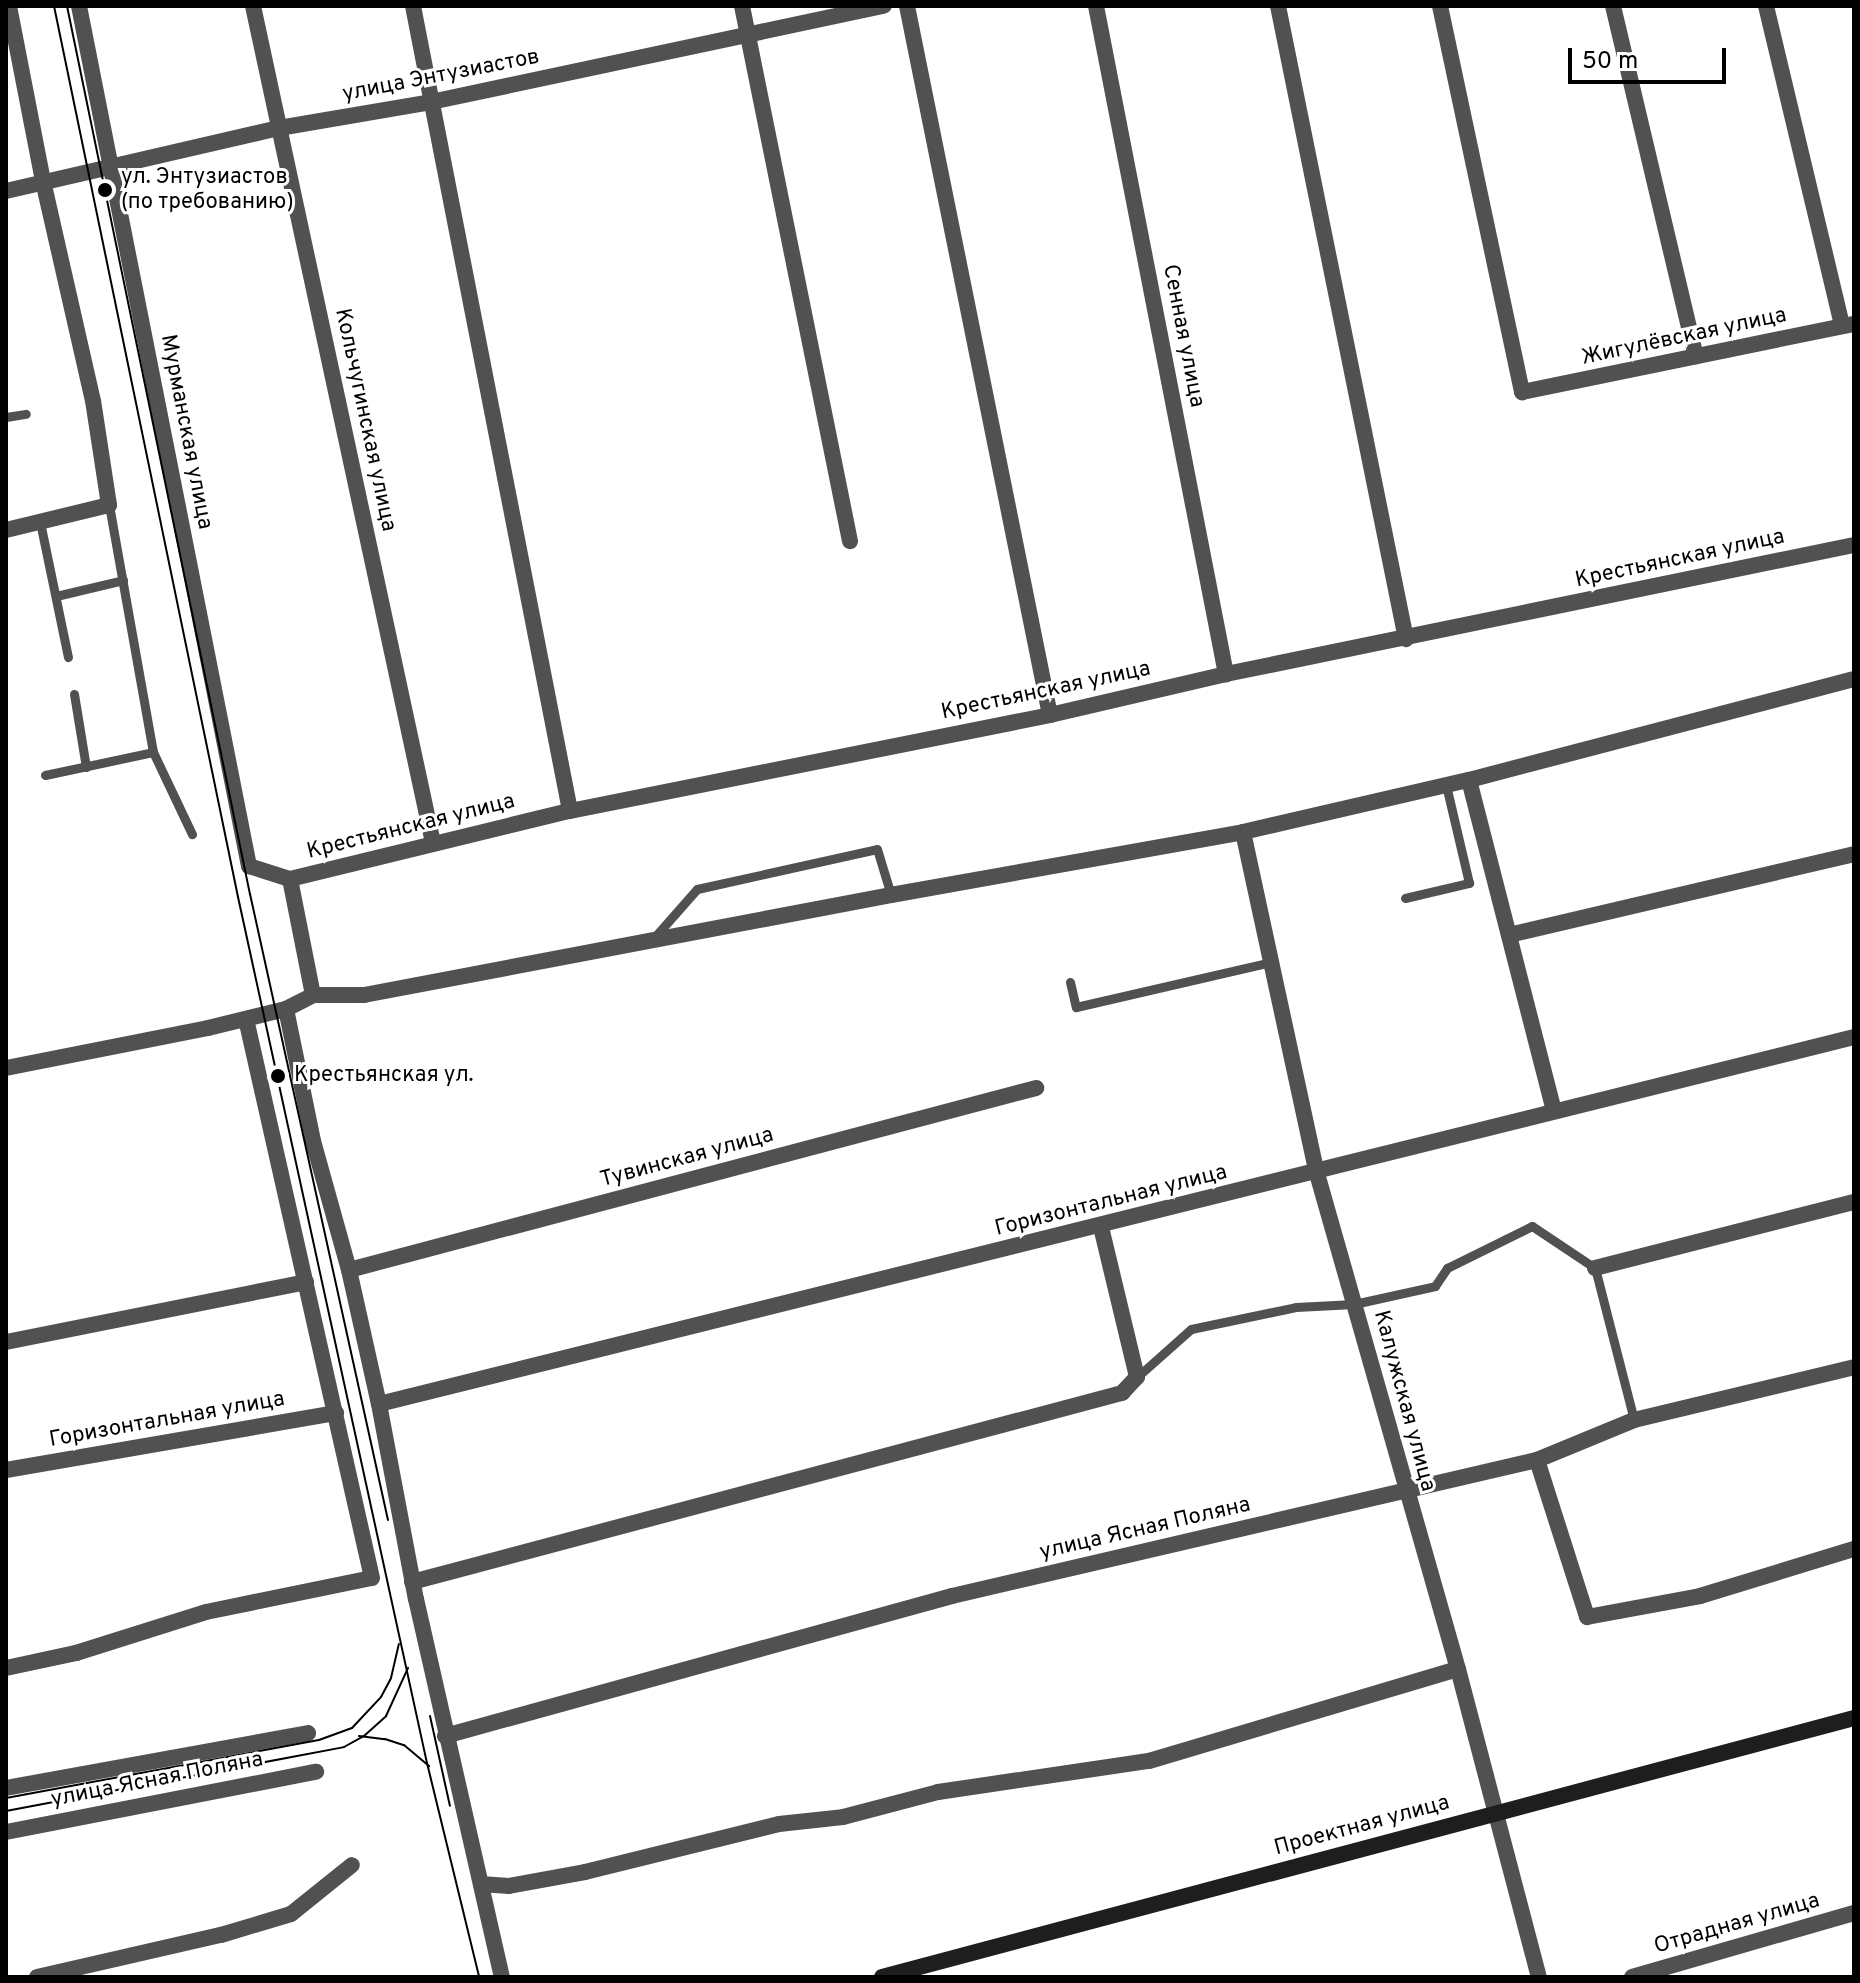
<!DOCTYPE html>
<html>
<head>
<meta charset="utf-8">
<style>
  body { margin:0 }
  #map { position:relative; width:1860px; height:1983px; overflow:hidden; background:#fff; font-family:Overpass,sans-serif }
  div>[style] { position:absolute }
  .service>* { height:9px; margin:-4.5px; padding:0 4.5px; transform-origin:4.5px; border-radius:4.5px; background:#515151 }
  .minor>* { height:16px; margin:-8px; padding:0 8px; transform-origin:8px; border-radius:8px; background:#515151 }
  .secondary>* { height:16px; margin:-8px; padding:0 8px; transform-origin:8px; border-radius:8px; background:#1e1e1e }
  .tram>* { height:2px; margin:-1px; padding:0 1px; transform-origin:1px; border-radius:1px; background:#000 }
  .dots>* { width:22px; height:22px; translate:-50% -50%; box-sizing:border-box; border:4px solid #fff; border-radius:50% }
  span { translate:-50% -50%; white-space:nowrap; text-align:center; line-height:1.15; -webkit-text-stroke:6px #fff; paint-order:stroke }
  .street-label { font-size:22px; color:#000 }
  .poi-label { font-size:22px; color:#000 }
  .left { translate:0 -50%; text-align:left }
  .frame { position:absolute; inset:0; border:8px solid #000; pointer-events:none }
  .scale { position:absolute; left:1568px; top:48px; width:158px; height:36px; box-sizing:border-box; border:4px solid #000; border-top:0; padding-left:10px; font-size:24px; line-height:28px; white-space:nowrap; color:#000; -webkit-text-stroke:6px #fff; paint-order:stroke }
</style>
</head>
<body>
<div id="map">
  <div class="service">
    <i style="left:6px;top:417px;width:20px;rotate:-9deg"></i>
    <i style="left:109px;top:505px;width:251px;rotate:79.9deg"></i>
    <i style="left:153px;top:752px;width:91px;rotate:64.6deg"></i>
    <i style="left:40px;top:522px;width:138px;rotate:78.3deg"></i>
    <i style="left:56px;top:596px;width:69px;rotate:-13.4deg"></i>
    <i style="left:74px;top:694px;width:74px;rotate:80.7deg"></i>
    <i style="left:45px;top:775px;width:110px;rotate:-12deg"></i>
    <i style="left:1405px;top:898px;width:66px;rotate:-13.2deg"></i>
    <i style="left:1469px;top:883px;width:101px;rotate:-103.2deg"></i>
    <i style="left:652px;top:940px;width:68px;rotate:-48.6deg"></i>
    <i style="left:697px;top:889px;width:184px;rotate:-12.5deg"></i>
    <i style="left:877px;top:849px;width:48px;rotate:73.1deg"></i>
    <i style="left:1070px;top:982px;width:26px;rotate:77deg"></i>
    <i style="left:1076px;top:1007px;width:200px;rotate:-13deg"></i>
    <i style="left:1137px;top:1377px;width:72px;rotate:-41.6deg"></i>
    <i style="left:1191px;top:1329px;width:107px;rotate:-11.8deg"></i>
    <i style="left:1296px;top:1307px;width:58px;rotate:-3deg"></i>
    <i style="left:1354px;top:1304px;width:83px;rotate:-12.5deg"></i>
    <i style="left:1435px;top:1286px;width:22px;rotate:-56deg"></i>
    <i style="left:1447px;top:1268px;width:95px;rotate:-26.3deg"></i>
    <i style="left:1532px;top:1226px;width:76px;rotate:33.7deg"></i>
    <i style="left:1595px;top:1268px;width:157px;rotate:75.6deg"></i>
  </div>
  <div class="minor">
    <i style="left:79px;top:6px;width:877px;rotate:78.82deg"></i>
    <i style="left:249px;top:866px;width:43px;rotate:17.6deg"></i>
    <i style="left:290px;top:879px;width:288px;rotate:-13.7deg"></i>
    <i style="left:570px;top:811px;width:490px;rotate:-11.3deg"></i>
    <i style="left:1050px;top:715px;width:181px;rotate:-13.1deg"></i>
    <i style="left:1226px;top:674px;width:641px;rotate:-11.61deg"></i>
    <i style="left:253px;top:6px;width:856px;rotate:77.86deg"></i>
    <i style="left:413px;top:6px;width:820px;rotate:78.96deg"></i>
    <i style="left:742px;top:6px;width:546px;rotate:78.59deg"></i>
    <i style="left:907px;top:6px;width:723px;rotate:78.6deg"></i>
    <i style="left:1096px;top:6px;width:681px;rotate:78.99deg"></i>
    <i style="left:1278px;top:6px;width:646px;rotate:78.57deg"></i>
    <i style="left:1440px;top:6px;width:395px;rotate:78deg"></i>
    <i style="left:1522px;top:392px;width:339px;rotate:-11.6deg"></i>
    <i style="left:1613px;top:6px;width:360px;rotate:76.7deg"></i>
    <i style="left:1766px;top:6px;width:329px;rotate:76.6deg"></i>
    <i style="left:6px;top:191px;width:280px;rotate:-13deg"></i>
    <i style="left:279px;top:128px;width:154px;rotate:-9.7deg"></i>
    <i style="left:431px;top:102px;width:463px;rotate:-12deg"></i>
    <i style="left:6px;top:530px;width:106px;rotate:-13.6deg"></i>
    <i style="left:109px;top:505px;width:105px;rotate:-98.7deg"></i>
    <i style="left:93px;top:401px;width:226px;rotate:-102.8deg"></i>
    <i style="left:43px;top:181px;width:178px;rotate:-101deg"></i>
    <i style="left:1469px;top:780px;width:341px;rotate:75.6deg"></i>
    <i style="left:1243px;top:832px;width:346px;rotate:77.8deg"></i>
    <i style="left:1316px;top:1170px;width:519px;rotate:74.12deg"></i>
    <i style="left:1458px;top:1669px;width:318px;rotate:75.3deg"></i>
    <i style="left:290px;top:879px;width:118px;rotate:78.8deg"></i>
    <i style="left:1509px;top:935px;width:354px;rotate:-13.2deg"></i>
    <i style="left:286px;top:1009px;width:135px;rotate:78.4deg"></i>
    <i style="left:313px;top:1141px;width:134px;rotate:74.4deg"></i>
    <i style="left:349px;top:1270px;width:137px;rotate:77.4deg"></i>
    <i style="left:379px;top:1404px;width:198px;rotate:79.3deg"></i>
    <i style="left:416px;top:1599px;width:388px;rotate:77.2deg"></i>
    <i style="left:6px;top:1068px;width:206px;rotate:-11.2deg"></i>
    <i style="left:208px;top:1028px;width:80px;rotate:-13.7deg"></i>
    <i style="left:286px;top:1009px;width:30px;rotate:-27deg"></i>
    <i style="left:313px;top:995px;width:51px"></i>
    <i style="left:364px;top:995px;width:536px;rotate:-10.74deg"></i>
    <i style="left:891px;top:895px;width:358px;rotate:-10.1deg"></i>
    <i style="left:1243px;top:832px;width:232px;rotate:-13deg"></i>
    <i style="left:1469px;top:780px;width:398px;rotate:-14.7deg"></i>
    <i style="left:1595px;top:1268px;width:267px;rotate:-14.3deg"></i>
    <i style="left:349px;top:1270px;width:711px;rotate:-14.84deg"></i>
    <i style="left:6px;top:1342px;width:306px;rotate:-11.3deg"></i>
    <i style="left:379px;top:1404px;width:1520px;rotate:-13.97deg"></i>
    <i style="left:1537px;top:1460px;width:165px;rotate:72.3deg"></i>
    <i style="left:1587px;top:1617px;width:115px;rotate:-10.5deg"></i>
    <i style="left:1700px;top:1596px;width:161px;rotate:-17deg"></i>
    <i style="left:6px;top:1470px;width:335px;rotate:-9.8deg"></i>
    <i style="left:412px;top:1582px;width:735px;rotate:-14.91deg"></i>
    <i style="left:1122px;top:1393px;width:22px;rotate:-47deg"></i>
    <i style="left:1137px;top:1377px;width:154px;rotate:-103.5deg"></i>
    <i style="left:6px;top:1668px;width:72px;rotate:-12.1deg"></i>
    <i style="left:76px;top:1653px;width:136px;rotate:-17.5deg"></i>
    <i style="left:206px;top:1612px;width:169px;rotate:-11.6deg"></i>
    <i style="left:372px;top:1578px;width:573px;rotate:-102.7deg"></i>
    <i style="left:445px;top:1736px;width:526px;rotate:-15.44deg"></i>
    <i style="left:952px;top:1596px;width:601px;rotate:-13.09deg"></i>
    <i style="left:1537px;top:1460px;width:105px;rotate:-22.4deg"></i>
    <i style="left:1634px;top:1420px;width:226px;rotate:-13.5deg"></i>
    <i style="left:6px;top:1788px;width:307px;rotate:-10.3deg"></i>
    <i style="left:6px;top:1832px;width:316px;rotate:-11deg"></i>
    <i style="left:481px;top:1884px;width:28px;rotate:4deg"></i>
    <i style="left:509px;top:1886px;width:77px;rotate:-10.4deg"></i>
    <i style="left:585px;top:1872px;width:200px;rotate:-13.9deg"></i>
    <i style="left:779px;top:1824px;width:64px;rotate:-6.2deg"></i>
    <i style="left:843px;top:1817px;width:98px;rotate:-14.7deg"></i>
    <i style="left:938px;top:1792px;width:213px;rotate:-8.4deg"></i>
    <i style="left:1149px;top:1761px;width:322px;rotate:-16.6deg"></i>
    <i style="left:37px;top:1977px;width:189px;rotate:-12.9deg"></i>
    <i style="left:221px;top:1935px;width:73px;rotate:-16.7deg"></i>
    <i style="left:291px;top:1914px;width:78px;rotate:-38.8deg"></i>
    <i style="left:1632px;top:1977px;width:231px;rotate:-16.1deg"></i>
  </div>
  <div class="secondary">
    <i style="left:882px;top:1977px;width:1006px;rotate:-14.92deg"></i>
  </div>
  <div class="tram">
    <i style="left:54px;top:6px;width:910px;rotate:78.33deg"></i>
    <i style="left:238px;top:897px;width:886px;rotate:77.69deg"></i>
    <i style="left:427px;top:1763px;width:220px;rotate:76.3deg"></i>
    <i style="left:67px;top:6px;width:907px;rotate:78.36deg"></i>
    <i style="left:250px;top:894px;width:641px;rotate:77.57deg"></i>
    <i style="left:430px;top:1716px;width:92px;rotate:77.5deg"></i>
    <i style="left:359px;top:1736px;width:26px;rotate:7deg"></i>
    <i style="left:385px;top:1739px;width:20px;rotate:18deg"></i>
    <i style="left:404px;top:1745px;width:33px;rotate:40deg"></i>
    <i style="left:6px;top:1798px;width:318px;rotate:-10.5deg"></i>
    <i style="left:319px;top:1740px;width:35px;rotate:-20deg"></i>
    <i style="left:352px;top:1728px;width:42px;rotate:-46.9deg"></i>
    <i style="left:381px;top:1697px;width:21px;rotate:-62deg"></i>
    <i style="left:391px;top:1678px;width:35px;rotate:-77deg"></i>
    <i style="left:6px;top:1811px;width:344px;rotate:-10.7deg"></i>
    <i style="left:344px;top:1747px;width:23px;rotate:-29deg"></i>
    <i style="left:364px;top:1736px;width:30px;rotate:-42deg"></i>
    <i style="left:386px;top:1716px;width:53px;rotate:-65.4deg"></i>
  </div>
  <div class="dots">
    <i style="left:105px;top:190px;background:#000"></i>
    <i style="left:278px;top:1076px;background:#000"></i>
  </div>
  <div class="street-label">
    <span style="left:441px;top:76px;rotate:-11deg">улица Энтузиастов</span>
    <span style="left:1183px;top:336px;rotate:79deg">Сенная улица</span>
    <span style="left:1684px;top:337px;rotate:-12deg">Жигулёвская улица</span>
    <span style="left:365px;top:420px;rotate:78deg">Кольчугинская улица</span>
    <span style="left:186px;top:432px;rotate:79deg">Мурманская улица</span>
    <span style="left:1680px;top:559px;rotate:-12deg">Крестьянская улица</span>
    <span style="left:1046px;top:691px;rotate:-12deg">Крестьянская улица</span>
    <span style="left:411px;top:827px;rotate:-14deg">Крестьянская улица</span>
    <span style="left:687px;top:1158px;rotate:-15deg">Тувинская улица</span>
    <span style="left:1111px;top:1201px;rotate:-14deg">Горизонтальная улица</span>
    <span style="left:1404px;top:1401px;rotate:75deg">Калужская улица</span>
    <span style="left:167px;top:1420px;rotate:-10deg">Горизонтальная улица</span>
    <span style="left:1145px;top:1529px;rotate:-13deg">улица Ясная Поляна</span>
    <span style="left:157px;top:1780px;rotate:-11deg">улица Ясная Поляна</span>
    <span style="left:1362px;top:1826px;rotate:-15deg">Проектная улица</span>
    <span style="left:1737px;top:1924px;rotate:-16deg">Отрадная улица</span>
  </div>
  <div class="poi-label">
    <span class="left" style="left:121px;top:190px">ул. Энтузиастов<br>(по требованию)</span>
    <span class="left" style="left:294px;top:1076px">Крестьянская ул.</span>
  </div>
  <div class="frame"></div>
  <div class="scale">50 m</div>
</div>
</body>
</html>
